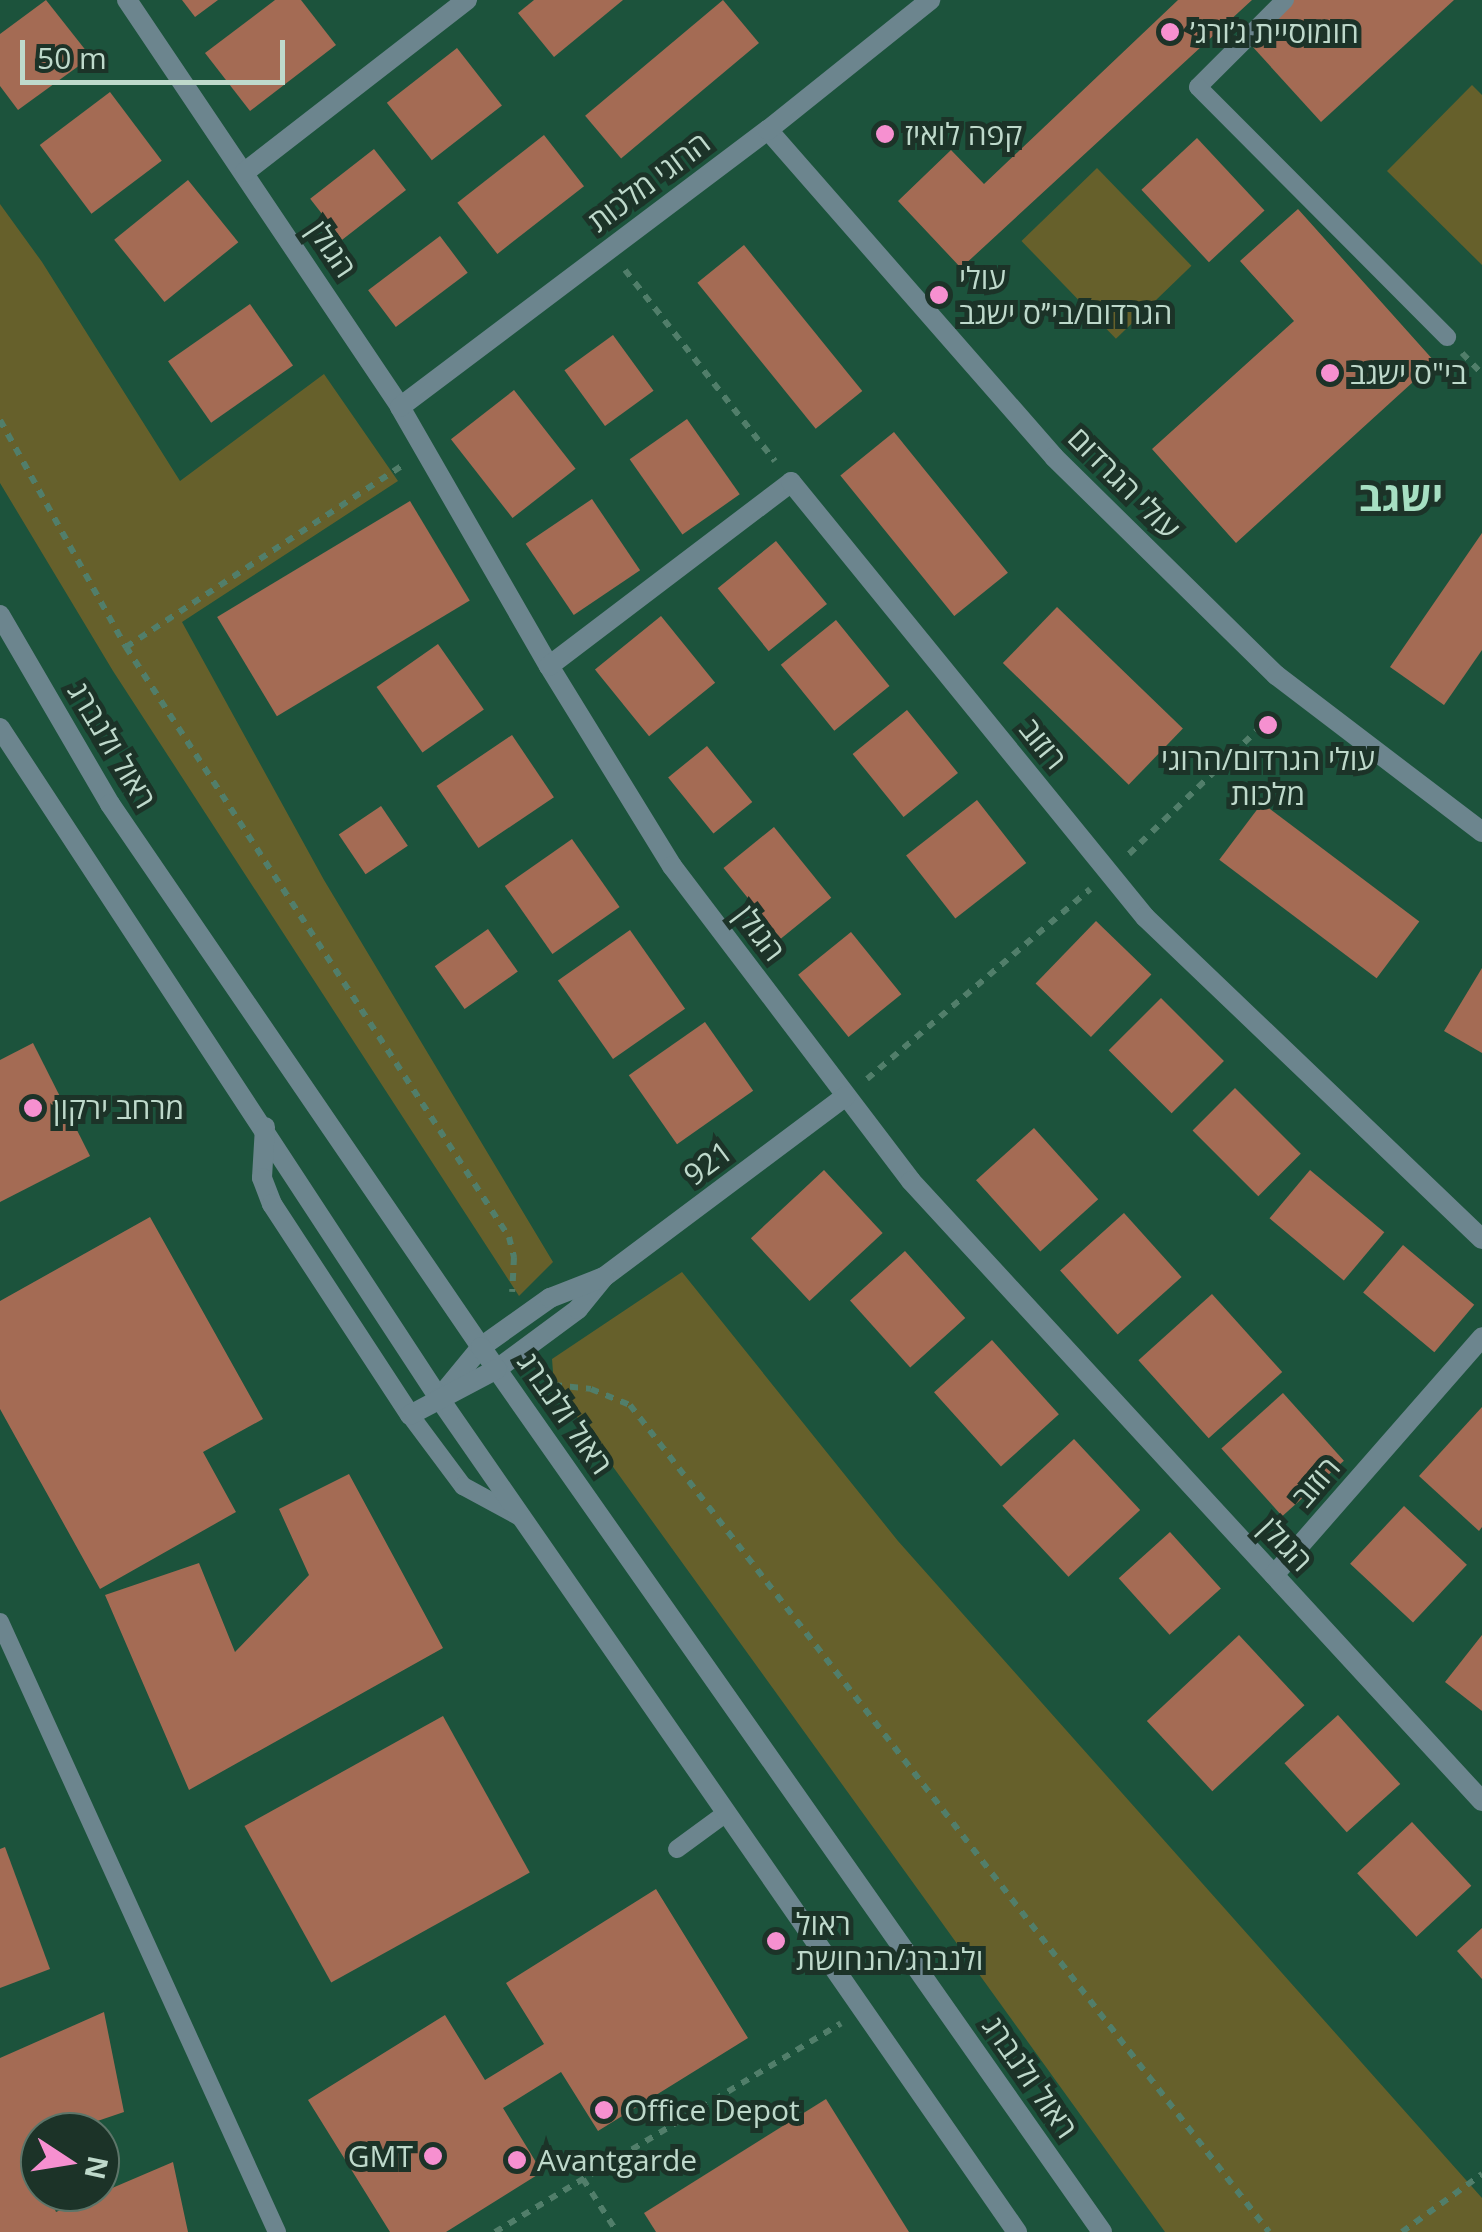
<!DOCTYPE html>
<html>
<head>
<meta charset="utf-8">
<style>
  body { margin:0 }
  #map { position:relative; width:1482px; height:2232px; overflow:hidden; background:#1c533c; font-family:"Open Sans",Heebo,sans-serif }
  div>[style] { position:absolute }
  .green>* { inset:0; background:#66602b; transform-origin:0 0 }
  .building>* { inset:0; background:#a46b54; transform-origin:0 0 }
  .path>* { height:6px; margin-top:-3px; transform-origin:0; background:repeating-linear-gradient(90deg,#517e6a 0 8px,transparent 0 16px) }
  .service>* { height:18px; margin:-9px; padding:0 9px; transform-origin:9px; border-radius:9px; background:#6c858e }
  .minor>* { height:20px; margin:-10px; padding:0 10px; transform-origin:10px; border-radius:10px; background:#6c858e }
  .tertiary>* { height:20px; margin:-10px; padding:0 10px; transform-origin:10px; border-radius:10px; background:#6c858e }
  .dots>* { width:28px; height:28px; translate:-50% -50%; box-sizing:border-box; border:5px solid #1c3328; border-radius:50% }
  span { translate:-50% -50%; white-space:nowrap; text-align:center; line-height:1.15; -webkit-text-stroke:10px #1c3328; paint-order:stroke }
  .poi-label { font-size:30px; color:#bed9cb }
  .left { translate:0 -50%; text-align:left }
  .right { translate:-100% -50%; text-align:right }
  .street-label { font-size:30px; color:#bed9cb }
  .district-label { font-size:40px; color:#a6dfc2; font-weight:700 }
  .north { position:absolute; left:20px; top:2112px; width:100px; height:100px; box-sizing:border-box; background:#1c3328; border:2px solid #5d7569; border-radius:50%; rotate:102deg; font-size:28px; font-weight:700; line-height:40px; text-align:center; color:#bed9cb }
  .north::after { content:''; display:block; margin:auto; width:35px; height:45px; background:#f690d0; clip-path:polygon(50% 0,100% 100%,50% 72%,0 100%) }
  .scale { position:absolute; left:20px; top:40px; width:265px; height:45px; box-sizing:border-box; border:5px solid #bed9cb; border-top:0; padding-left:12px; font-size:30px; line-height:35px; white-space:nowrap; color:#bed9cb; -webkit-text-stroke:8px #1c3328; paint-order:stroke }
</style>
</head>
<body>
<div id="map">
  <div class="green">
    <i style="clip-path:polygon(1472px 85px,1482px 95px,1482px 265px,1387px 171px)"></i>
    <i style="left:1097px;top:168px;width:136px;height:105px;rotate:46deg"></i>
    <i style="clip-path:polygon(0 204px,42px 262px,180px 481px,324px 374px,398px 481px,182px 622px,324px 880px,553px 1262px,519px 1296px,113px 671px,0 483px)"></i>
    <i style="clip-path:polygon(682px 1272px,898px 1541px,1482px 2198px,1482px 2232px,1165px 2232px,554px 1385px,552px 1359px)"></i>
  </div>
  <div class="building">
    <i style="clip-path:polygon(46px 0,91px 57px,18px 110px,0 86px,0 34px)"></i>
    <i style="clip-path:polygon(182px 0,218px 0,195px 17px)"></i>
    <i style="clip-path:polygon(275px 0,301px 0,336px 45px,250px 111px,205px 53px)"></i>
    <i style="clip-path:polygon(534px 0,623px 0,554px 57px,518px 13px)"></i>
    <i style="left:723px;top:0;width:56px;height:180px;rotate:50deg"></i>
    <i style="clip-path:polygon(1178px 0,1252px 0,961px 268px,898px 201px,951px 150px,984px 184px)"></i>
    <i style="clip-path:polygon(1277px 0,1454px 0,1321px 122px,1241px 34px)"></i>
    <i style="left:457px;top:48px;width:73px;height:89px;rotate:52deg"></i>
    <i style="left:110px;top:92px;width:86px;height:88px;rotate:53deg"></i>
    <i style="left:544px;top:135px;width:65px;height:110px;rotate:52deg"></i>
    <i style="left:1197px;top:138px;width:99px;height:76px;rotate:47deg"></i>
    <i style="left:374px;top:149px;width:52px;height:81px;rotate:52deg"></i>
    <i style="left:188px;top:180px;width:80px;height:95px;rotate:51deg"></i>
    <i style="clip-path:polygon(1298px 209px,1435px 362px,1236px 543px,1152px 449px,1294px 321px,1240px 261px)"></i>
    <i style="left:440px;top:236px;width:46px;height:90px;rotate:53deg"></i>
    <i style="left:744px;top:245px;width:188px;height:60px;rotate:51deg"></i>
    <i style="left:250px;top:304px;width:75px;height:100px;rotate:55deg"></i>
    <i style="left:613px;top:335px;width:69px;height:60px;rotate:54deg"></i>
    <i style="left:514px;top:390px;width:100px;height:80px;rotate:52deg"></i>
    <i style="left:687px;top:419px;width:92px;height:70px;rotate:55deg"></i>
    <i style="left:894px;top:432px;width:181px;height:69px;rotate:51deg"></i>
    <i style="left:592px;top:499px;width:86px;height:80px;rotate:56deg"></i>
    <i style="left:410px;top:501px;width:116px;height:225px;rotate:59deg"></i>
    <i style="clip-path:polygon(1482px 533px,1482px 650px,1444px 705px,1390px 667px)"></i>
    <i style="left:776px;top:541px;width:81px;height:75px;rotate:51deg"></i>
    <i style="left:1057px;top:607px;width:175px;height:78px;rotate:44deg"></i>
    <i style="left:661px;top:616px;width:86px;height:85px;rotate:51deg"></i>
    <i style="left:836px;top:620px;width:85px;height:71px;rotate:51deg"></i>
    <i style="left:438px;top:644px;width:80px;height:75px;rotate:55deg"></i>
    <i style="left:907px;top:710px;width:81px;height:70px;rotate:51deg"></i>
    <i style="left:512px;top:735px;width:75px;height:91px;rotate:56deg"></i>
    <i style="left:707px;top:746px;width:72px;height:50px;rotate:51deg"></i>
    <i style="left:977px;top:800px;width:80px;height:90px;rotate:52deg"></i>
    <i style="left:1262px;top:803px;width:197px;height:71px;rotate:37deg"></i>
    <i style="left:381px;top:806px;width:48px;height:51px;rotate:56deg"></i>
    <i style="left:774px;top:827px;width:91px;height:65px;rotate:51deg"></i>
    <i style="left:572px;top:839px;width:83px;height:82px;rotate:55deg"></i>
    <i style="left:1096px;top:921px;width:77px;height:87px;rotate:44deg"></i>
    <i style="left:488px;top:929px;width:52px;height:65px;rotate:55deg"></i>
    <i style="left:630px;top:930px;width:96px;height:88px;rotate:55deg"></i>
    <i style="left:851px;top:932px;width:80px;height:68px;rotate:51deg"></i>
    <i style="clip-path:polygon(1482px 968px,1482px 1053px,1444px 1031px)"></i>
    <i style="left:1161px;top:998px;width:89px;height:74px;rotate:45deg"></i>
    <i style="left:705px;top:1022px;width:84px;height:93px;rotate:55deg"></i>
    <i style="clip-path:polygon(33px 1043px,90px 1156px,0 1202px,0 1060px)"></i>
    <i style="left:1235px;top:1088px;width:93px;height:60px;rotate:45deg"></i>
    <i style="left:1034px;top:1128px;width:96px;height:78px;rotate:48deg"></i>
    <i style="left:824px;top:1170px;width:86px;height:100px;rotate:47deg"></i>
    <i style="left:1310px;top:1170px;width:97px;height:63px;rotate:40deg"></i>
    <i style="left:1124px;top:1213px;width:86px;height:86px;rotate:48deg"></i>
    <i style="clip-path:polygon(150px 1217px,263px 1419px,203px 1452px,236px 1512px,100px 1589px,0 1409px,0 1301px)"></i>
    <i style="left:1403px;top:1245px;width:93px;height:62px;rotate:40deg"></i>
    <i style="left:905px;top:1251px;width:90px;height:74px;rotate:48deg"></i>
    <i style="left:1212px;top:1294px;width:105px;height:99px;rotate:48deg"></i>
    <i style="left:992px;top:1340px;width:100px;height:78px;rotate:48deg"></i>
    <i style="left:1283px;top:1393px;width:91px;height:83px;rotate:48deg"></i>
    <i style="clip-path:polygon(1482px 1407px,1482px 1527px,1479px 1531px,1419px 1476px)"></i>
    <i style="left:1074px;top:1439px;width:97px;height:98px;rotate:47deg"></i>
    <i style="clip-path:polygon(349px 1474px,443px 1648px,189px 1790px,105px 1595px,199px 1563px,235px 1652px,309px 1575px,279px 1509px)"></i>
    <i style="left:1404px;top:1506px;width:86px;height:79px;rotate:43deg"></i>
    <i style="left:1170px;top:1532px;width:76px;height:69px;rotate:48deg"></i>
    <i style="left:1239px;top:1635px;width:96px;height:126px;rotate:47deg"></i>
    <i style="clip-path:polygon(1482px 1635px,1482px 1711px,1445px 1682px)"></i>
    <i style="left:1338px;top:1715px;width:93px;height:72px;rotate:48deg"></i>
    <i style="left:443px;top:1716px;width:179px;height:227px;rotate:61deg"></i>
    <i style="left:1412px;top:1822px;width:87px;height:75px;rotate:47deg"></i>
    <i style="clip-path:polygon(5px 1847px,50px 1969px,0 1988px,0 1849px)"></i>
    <i style="clip-path:polygon(656px 1889px,748px 2038px,598px 2131px,561px 2072px,503px 2108px,542px 2172px,446px 2232px,390px 2232px,308px 2100px,445px 2015px,485px 2080px,544px 2044px,506px 1983px)"></i>
    <i style="clip-path:polygon(1482px 1928px,1482px 1979px,1457px 1951px)"></i>
    <i style="clip-path:polygon(104px 2012px,124px 2112px,65px 2132px,40px 2132px,40px 2141px,29px 2144px,40px 2172px,40px 2192px,48px 2192px,56px 2212px,173px 2162px,188px 2232px,0 2232px,0 2058px)"></i>
    <i style="clip-path:polygon(826px 2099px,909px 2232px,656px 2232px,644px 2213px)"></i>
  </div>
  <div class="path">
    <i style="left:625px;top:270px;width:243px;rotate:51.9deg"></i>
    <i style="left:1462px;top:353px;width:29px;rotate:46deg"></i>
    <i style="left:0;top:420px;width:260px;rotate:61deg"></i>
    <i style="left:126px;top:647px;width:703px;rotate:57.01deg"></i>
    <i style="left:509px;top:1237px;width:21px;rotate:76deg"></i>
    <i style="left:514px;top:1257px;width:35px;rotate:93deg"></i>
    <i style="left:126px;top:647px;width:334px;rotate:-33.3deg"></i>
    <i style="left:1129px;top:854px;width:207px;rotate:-44deg"></i>
    <i style="left:867px;top:1079px;width:293px;rotate:-40.4deg"></i>
    <i style="left:539px;top:1388px;width:15px;rotate:-11deg"></i>
    <i style="left:554px;top:1385px;width:37px;rotate:6deg"></i>
    <i style="left:591px;top:1389px;width:42px;rotate:22.3deg"></i>
    <i style="left:630px;top:1405px;width:1045px;rotate:52.31deg"></i>
    <i style="left:583px;top:2179px;width:63px;rotate:57.3deg"></i>
    <i style="left:495px;top:2232px;width:404px;rotate:-31.1deg"></i>
    <i style="left:1402px;top:2232px;width:99px;rotate:-35.9deg"></i>
  </div>
  <div class="service">
    <i style="left:1285px;top:0;width:123px;rotate:135deg"></i>
    <i style="left:1198px;top:87px;width:353px;rotate:45.1deg"></i>
    <i style="left:410px;top:1415px;width:89px;rotate:53.3deg"></i>
    <i style="left:463px;top:1486px;width:67px;rotate:28.5deg"></i>
    <i style="left:0;top:1622px;width:670px;rotate:65.58deg"></i>
    <i style="left:677px;top:1849px;width:61px;rotate:-36.3deg"></i>
  </div>
  <div class="minor">
    <i style="left:127px;top:0;width:490px;rotate:56.1deg"></i>
    <i style="left:400px;top:407px;width:299px;rotate:60.1deg"></i>
    <i style="left:549px;top:666px;width:235px;rotate:58.4deg"></i>
    <i style="left:672px;top:866px;width:395px;rotate:52.8deg"></i>
    <i style="left:911px;top:1181px;width:843px;rotate:47.36deg"></i>
    <i style="left:768px;top:130px;width:434px;rotate:48.8deg"></i>
    <i style="left:1054px;top:457px;width:311px;rotate:44.5deg"></i>
    <i style="left:1276px;top:675px;width:259px;rotate:37.3deg"></i>
    <i style="left:245px;top:172px;width:281px;rotate:-37.8deg"></i>
    <i style="left:400px;top:407px;width:461px;rotate:-37deg"></i>
    <i style="left:768px;top:130px;width:208px;rotate:-38.7deg"></i>
    <i style="left:549px;top:666px;width:304px;rotate:-37.2deg"></i>
    <i style="left:791px;top:482px;width:561px;rotate:50.86deg"></i>
    <i style="left:1145px;top:917px;width:466px;rotate:43.7deg"></i>
    <i style="left:497px;top:1369px;width:101px;rotate:-36.5deg"></i>
    <i style="left:578px;top:1309px;width:41px;rotate:-50.9deg"></i>
    <i style="left:604px;top:1277px;width:302px;rotate:-36.8deg"></i>
    <i style="left:439px;top:1398px;width:66px;rotate:-50.5deg"></i>
    <i style="left:481px;top:1347px;width:85px;rotate:-35.4deg"></i>
    <i style="left:550px;top:1298px;width:58px;rotate:-21.3deg"></i>
    <i style="left:1274px;top:1575px;width:316px;rotate:-48.8deg"></i>
  </div>
  <div class="tertiary">
    <i style="left:0;top:615px;width:219px;rotate:59.8deg"></i>
    <i style="left:110px;top:804px;width:658px;rotate:55.66deg"></i>
    <i style="left:481px;top:1347px;width:1081px;rotate:54.94deg"></i>
    <i style="left:0;top:728px;width:801px;rotate:56.77deg"></i>
    <i style="left:439px;top:1398px;width:1015px;rotate:55.28deg"></i>
    <i style="left:265px;top:1127px;width:51px;rotate:93.4deg"></i>
    <i style="left:262px;top:1178px;width:28px;rotate:69deg"></i>
    <i style="left:272px;top:1204px;width:252px;rotate:56.8deg"></i>
    <i style="left:410px;top:1415px;width:98px;rotate:-27.9deg"></i>
  </div>
  <div class="dots">
    <i style="left:1170px;top:32px;background:#f690d0"></i>
    <i style="left:885px;top:134px;background:#f690d0"></i>
    <i style="left:939px;top:295px;background:#f690d0"></i>
    <i style="left:1330px;top:373px;background:#f690d0"></i>
    <i style="left:1268px;top:725px;background:#f690d0"></i>
    <i style="left:33px;top:1108px;background:#f690d0"></i>
    <i style="left:776px;top:1941px;background:#f690d0"></i>
    <i style="left:604px;top:2110px;background:#f690d0"></i>
    <i style="left:433px;top:2156px;background:#f690d0"></i>
    <i style="left:517px;top:2160px;background:#f690d0"></i>
  </div>
  <div class="poi-label">
    <span class="left" style="left:1190px;top:32px">חומוסיית ג׳ורג׳</span>
    <span class="left" style="left:905px;top:134px">קפה לואיז</span>
    <span class="left" style="left:959px;top:295px">עולי<br>הגרדום/בי״ס ישגב</span>
    <span class="left" style="left:1350px;top:373px">בי"ס ישגב</span>
    <span style="left:1268px;top:776px">עולי הגרדום/הרוגי<br>מלכות</span>
    <span class="left" style="left:53px;top:1108px">מרחב ירקון</span>
    <span class="left" style="left:796px;top:1941px">ראול<br>ולנברג/הנחושת</span>
    <span class="left" style="left:624px;top:2110px">Office Depot</span>
    <span class="right" style="left:413px;top:2156px">GMT</span>
    <span class="left" style="left:537px;top:2160px">Avantgarde</span>
  </div>
  <div class="street-label">
    <span style="left:649px;top:182px;rotate:-37deg">הרוגי מלכות</span>
    <span style="left:332px;top:249px;rotate:56deg">הגולן</span>
    <span style="left:1124px;top:483px;rotate:45deg">עולי הגרדום</span>
    <span style="left:1043px;top:744px;rotate:51deg">רוזוב</span>
    <span style="left:112px;top:745px;rotate:59deg">ראול ולנברג</span>
    <span style="left:760px;top:933px;rotate:53deg">הגולן</span>
    <span style="left:708px;top:1163px;rotate:-37deg">921</span>
    <span style="left:565px;top:1413px;rotate:55deg">ראול ולנברג</span>
    <span style="left:1316px;top:1482px;rotate:-49deg">רוזוב</span>
    <span style="left:1286px;top:1544px;rotate:47deg">הגולן</span>
    <span style="left:1030px;top:2077px;rotate:55deg">ראול ולנברג</span>
  </div>
  <div class="district-label">
    <span style="left:1401px;top:496px">ישגב</span>
  </div>
  <div class="north">N</div>
  <div class="scale">50 m</div>
</div>
</body>
</html>
